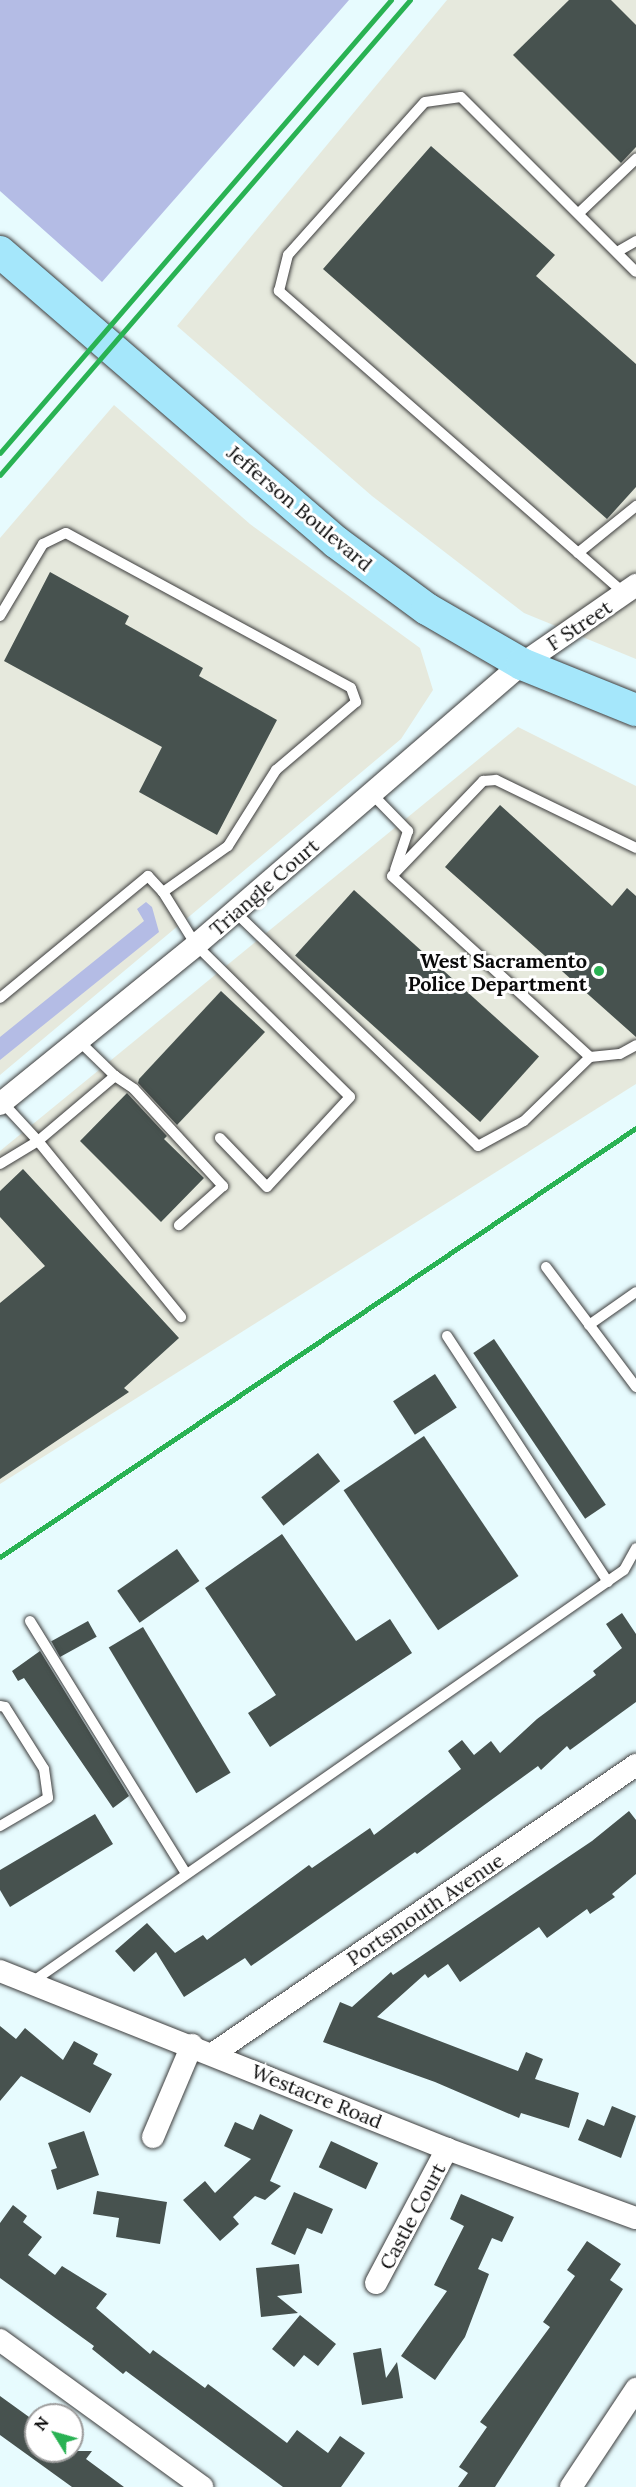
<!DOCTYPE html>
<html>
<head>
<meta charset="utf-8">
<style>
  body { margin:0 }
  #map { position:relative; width:636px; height:2487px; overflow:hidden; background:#e7fbfe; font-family:Lora,serif }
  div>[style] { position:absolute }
  .industrial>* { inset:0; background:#e6e9dd }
  .green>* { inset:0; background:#b4bce5 }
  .building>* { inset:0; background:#47524f; transform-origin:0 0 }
  .roads { filter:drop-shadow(0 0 2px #3d3d3d) drop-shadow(0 0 2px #3d3d3d) }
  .lane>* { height:10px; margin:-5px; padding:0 5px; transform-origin:5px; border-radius:5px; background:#fff }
  .street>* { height:22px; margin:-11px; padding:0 11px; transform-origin:11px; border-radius:11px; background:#fff }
  .secondary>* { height:32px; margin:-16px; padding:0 16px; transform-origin:16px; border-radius:16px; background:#a5e7fb }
  .rail>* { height:4.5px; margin:-2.25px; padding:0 2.25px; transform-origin:2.25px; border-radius:2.25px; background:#29b253 }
  .dots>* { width:16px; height:16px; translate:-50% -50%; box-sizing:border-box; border:3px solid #fff; border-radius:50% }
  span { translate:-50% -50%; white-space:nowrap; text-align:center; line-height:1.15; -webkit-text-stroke:6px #fff; paint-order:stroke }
  .street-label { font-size:20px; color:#0a0a0a }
  .poi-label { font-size:20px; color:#0a0a0a; font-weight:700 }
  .right { translate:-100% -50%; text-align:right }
  .north { position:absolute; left:24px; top:2403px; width:60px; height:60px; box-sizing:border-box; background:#fff; border:2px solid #9d9d9d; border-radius:50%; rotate:307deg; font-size:16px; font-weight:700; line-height:24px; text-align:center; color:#0a0a0a }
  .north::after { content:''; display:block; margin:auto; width:21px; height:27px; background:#29b253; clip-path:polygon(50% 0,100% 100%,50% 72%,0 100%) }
</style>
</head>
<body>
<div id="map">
  <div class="industrial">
    <i style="clip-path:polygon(447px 0,636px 0,636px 659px,524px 613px,372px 496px,177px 326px)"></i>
    <i style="clip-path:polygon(114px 405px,250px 524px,420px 648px,433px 690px,401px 739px,0 1075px,0 538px)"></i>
    <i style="clip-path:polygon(518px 727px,636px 786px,636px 1084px,0 1484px,0 1151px)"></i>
  </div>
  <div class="green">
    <i style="clip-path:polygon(0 0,349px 0,102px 282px,0 191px)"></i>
    <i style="clip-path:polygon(146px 902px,152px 907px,159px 932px,0 1060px,0 1037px,144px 921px,137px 909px)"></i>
  </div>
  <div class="building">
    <i style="clip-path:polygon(569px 0,611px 0,636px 25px,636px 147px,621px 163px,513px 55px)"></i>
    <i style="clip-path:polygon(431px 146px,555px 255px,536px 276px,636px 364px,636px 487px,607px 519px,323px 269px)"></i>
    <i style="clip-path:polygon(50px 572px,129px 616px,125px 624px,203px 668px,199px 676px,277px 720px,217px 835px,139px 792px,162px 747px,4px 661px)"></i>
    <i style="clip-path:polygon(500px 805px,612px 906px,627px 888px,636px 896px,636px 1037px,445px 867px)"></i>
    <i style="left:354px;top:890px;width:249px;height:88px;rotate:42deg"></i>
    <i style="clip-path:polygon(221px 991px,265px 1032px,177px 1125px,138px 1083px,139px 1079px)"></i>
    <i style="clip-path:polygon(127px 1093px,167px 1136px,164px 1139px,204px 1178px,161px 1222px,80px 1141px)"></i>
    <i style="clip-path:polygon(23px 1169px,179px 1338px,124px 1388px,129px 1392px,0 1479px,0 1303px,45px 1266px,0 1217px,0 1191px)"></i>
    <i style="left:494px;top:1339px;width:200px;height:25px;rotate:56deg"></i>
    <i style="left:435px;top:1374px;width:40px;height:50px;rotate:57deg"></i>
    <i style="left:424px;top:1436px;width:169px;height:97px;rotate:56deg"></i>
    <i style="left:318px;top:1453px;width:36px;height:72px;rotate:52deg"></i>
    <i style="clip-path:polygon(282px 1534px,356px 1641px,390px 1619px,412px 1653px,270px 1747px,248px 1713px,276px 1695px,205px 1588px)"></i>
    <i style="left:177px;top:1549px;width:39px;height:73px;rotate:55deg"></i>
    <i style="clip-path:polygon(622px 1613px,636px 1634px,636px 1702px,570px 1750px,567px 1746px,541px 1770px,538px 1766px,417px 1854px,415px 1852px,251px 1966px,245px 1958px,184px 1997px,156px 1952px,134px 1972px,115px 1951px,147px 1923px,175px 1953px,203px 1935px,207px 1940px,309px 1865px,312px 1868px,370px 1828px,374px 1835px,461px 1769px,448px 1751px,462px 1740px,474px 1755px,491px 1741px,500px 1753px,537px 1719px,596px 1675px,593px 1671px,622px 1648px,606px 1624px)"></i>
    <i style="left:88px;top:1621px;width:18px;height:42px;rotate:61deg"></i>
    <i style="left:143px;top:1627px;width:170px;height:40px;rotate:59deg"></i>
    <i style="clip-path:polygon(40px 1651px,129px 1796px,113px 1808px,24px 1678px,18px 1681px,12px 1671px)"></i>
    <i style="clip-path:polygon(629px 1811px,636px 1820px,636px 1874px,612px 1894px,615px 1897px,590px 1914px,587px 1909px,547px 1938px,539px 1927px,460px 1982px,448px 1964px,428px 1978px,425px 1974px,377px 2017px,518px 2071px,526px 2052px,543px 2059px,535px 2079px,579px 2093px,569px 2128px,521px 2113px,519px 2118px,435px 2082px,323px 2042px,340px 2002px,352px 2007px,391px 1972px,393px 1975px,592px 1841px)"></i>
    <i style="clip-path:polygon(95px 1814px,113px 1844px,10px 1907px,0 1890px,0 1870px)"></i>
    <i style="clip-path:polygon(0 2026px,16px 2039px,25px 2028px,63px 2060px,74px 2041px,98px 2054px,93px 2064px,112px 2074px,90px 2113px,21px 2076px,0 2101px)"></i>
    <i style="clip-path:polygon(612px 2106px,636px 2116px,621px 2158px,578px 2140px,587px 2119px,604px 2126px)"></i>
    <i style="clip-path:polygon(260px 2114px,293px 2130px,270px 2181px,281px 2186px,265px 2200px,255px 2196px,233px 2217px,239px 2224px,220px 2241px,183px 2200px,205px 2181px,215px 2193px,251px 2159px,224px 2146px,235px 2122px,253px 2130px)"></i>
    <i style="clip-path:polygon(84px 2131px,99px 2175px,57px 2190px,51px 2170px,57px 2168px,48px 2143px)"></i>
    <i style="left:331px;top:2141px;width:52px;height:29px;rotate:25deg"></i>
    <i style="clip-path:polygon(97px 2191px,167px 2202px,160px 2244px,116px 2237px,119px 2218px,93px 2214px)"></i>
    <i style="clip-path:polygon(294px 2192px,333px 2209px,322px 2234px,307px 2228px,295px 2255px,271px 2244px)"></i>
    <i style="clip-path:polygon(461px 2194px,514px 2217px,502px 2242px,492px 2238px,478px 2269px,489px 2274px,465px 2337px,435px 2380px,401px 2356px,447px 2291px,434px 2285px,464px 2226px,450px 2219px)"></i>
    <i style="clip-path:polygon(13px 2205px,27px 2216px,23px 2222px,42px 2237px,28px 2255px,55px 2275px,62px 2266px,107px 2294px,96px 2308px,150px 2354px,153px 2350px,205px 2388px,208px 2384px,287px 2443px,297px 2430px,328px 2453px,340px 2436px,365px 2453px,341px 2487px,283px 2487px,126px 2371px,123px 2374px,92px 2349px,94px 2346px,0 2278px,0 2223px)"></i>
    <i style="clip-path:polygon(587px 2241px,621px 2264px,610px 2280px,623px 2289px,495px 2487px,458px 2487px,468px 2473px,459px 2467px,487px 2427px,480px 2422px,550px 2327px,543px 2322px,575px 2276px,567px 2270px)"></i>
    <i style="clip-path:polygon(299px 2264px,302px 2293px,277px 2296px,298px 2313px,261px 2317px,256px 2268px)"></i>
    <i style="clip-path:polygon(300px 2315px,336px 2344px,318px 2366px,304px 2355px,294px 2367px,272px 2349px)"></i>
    <i style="clip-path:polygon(381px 2348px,386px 2378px,397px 2362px,403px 2398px,362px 2405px,353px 2353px)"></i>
    <i style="clip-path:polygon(0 2396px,36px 2422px,36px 2451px,92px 2451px,86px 2459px,124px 2487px,72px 2487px,0 2435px)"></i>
  </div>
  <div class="roads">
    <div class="lane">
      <i style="left:579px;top:213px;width:79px;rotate:-43.5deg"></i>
      <i style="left:617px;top:252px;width:22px;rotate:-30deg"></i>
      <i style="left:578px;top:553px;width:75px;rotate:-39deg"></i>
      <i style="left:624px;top:593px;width:459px;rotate:-138.8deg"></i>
      <i style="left:279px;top:291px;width:37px;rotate:-76deg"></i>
      <i style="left:288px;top:255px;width:205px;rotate:-48.2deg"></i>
      <i style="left:425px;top:102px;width:36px;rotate:-8deg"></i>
      <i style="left:461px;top:97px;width:247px;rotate:45deg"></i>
      <i style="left:0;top:616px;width:84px;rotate:-59.2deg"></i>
      <i style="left:43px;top:544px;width:25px;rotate:-26deg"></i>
      <i style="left:66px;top:533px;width:324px;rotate:28.5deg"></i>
      <i style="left:351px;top:688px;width:15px;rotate:70deg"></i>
      <i style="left:356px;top:702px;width:105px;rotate:139.6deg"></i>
      <i style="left:276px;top:770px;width:90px;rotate:122.3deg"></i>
      <i style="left:228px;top:846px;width:80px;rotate:144.7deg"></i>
      <i style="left:163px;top:892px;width:62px;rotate:58.1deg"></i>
      <i style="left:196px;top:945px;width:216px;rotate:44.6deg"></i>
      <i style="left:350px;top:1097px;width:122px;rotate:132.7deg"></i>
      <i style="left:267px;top:1187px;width:68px;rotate:-133.8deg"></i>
      <i style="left:372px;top:794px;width:52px;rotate:45.8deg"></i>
      <i style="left:408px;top:831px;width:41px;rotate:108.4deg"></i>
      <i style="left:392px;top:876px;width:132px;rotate:-46.2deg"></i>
      <i style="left:483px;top:781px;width:13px;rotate:-4deg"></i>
      <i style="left:496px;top:780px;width:156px;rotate:25.9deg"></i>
      <i style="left:235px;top:912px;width:337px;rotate:43.9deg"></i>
      <i style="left:478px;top:1146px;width:52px;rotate:-28.5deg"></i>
      <i style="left:524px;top:1121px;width:92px;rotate:-44.1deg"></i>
      <i style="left:590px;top:1057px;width:268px;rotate:-137.6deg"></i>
      <i style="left:0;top:998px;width:192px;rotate:-39.5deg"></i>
      <i style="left:148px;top:876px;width:22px;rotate:47deg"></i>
      <i style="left:590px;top:1057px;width:30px;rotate:-6deg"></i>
      <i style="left:620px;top:1054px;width:18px;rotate:-29deg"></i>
      <i style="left:115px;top:1076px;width:23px;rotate:34deg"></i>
      <i style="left:134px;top:1089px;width:132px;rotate:47.5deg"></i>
      <i style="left:223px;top:1186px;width:59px;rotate:138.4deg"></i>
      <i style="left:2px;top:1102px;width:53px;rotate:47.3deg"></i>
      <i style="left:38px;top:1141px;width:101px;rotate:-40.2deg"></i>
      <i style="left:115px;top:1076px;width:52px;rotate:-135.8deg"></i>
      <i style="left:0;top:1164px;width:44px;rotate:-31.2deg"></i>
      <i style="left:38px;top:1141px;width:227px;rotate:50.9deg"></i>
      <i style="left:546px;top:1267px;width:150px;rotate:53.1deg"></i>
      <i style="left:589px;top:1325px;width:57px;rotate:-35.1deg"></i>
      <i style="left:447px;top:1336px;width:294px;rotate:56.8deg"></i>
      <i style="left:30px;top:1621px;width:297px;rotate:58.3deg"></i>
      <i style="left:0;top:1706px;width:5px;rotate:11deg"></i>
      <i style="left:5px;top:1707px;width:73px;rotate:57.8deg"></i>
      <i style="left:44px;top:1769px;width:29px;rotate:82deg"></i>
      <i style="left:48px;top:1798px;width:56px;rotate:149.7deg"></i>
      <i style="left:32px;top:1982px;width:721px;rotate:-34.84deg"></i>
      <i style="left:624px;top:1570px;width:25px;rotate:-61deg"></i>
    </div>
    <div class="street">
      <i style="left:0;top:1104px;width:252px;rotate:-39deg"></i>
      <i style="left:196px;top:945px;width:430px;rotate:-40.8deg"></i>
      <i style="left:522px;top:664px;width:139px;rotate:-34.7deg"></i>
      <i style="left:0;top:1971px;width:481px;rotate:21.7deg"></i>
      <i style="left:447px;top:2149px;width:201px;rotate:20.1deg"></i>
      <i style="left:214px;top:2053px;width:511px;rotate:-34.31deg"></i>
      <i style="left:153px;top:2137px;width:100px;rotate:-67deg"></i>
      <i style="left:376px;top:2283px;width:152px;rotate:-62.1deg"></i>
      <i style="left:0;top:2340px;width:250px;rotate:36deg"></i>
      <i style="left:571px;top:2487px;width:118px;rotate:-56.4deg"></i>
    </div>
    <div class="secondary">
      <i style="left:0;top:252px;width:444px;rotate:40.8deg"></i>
      <i style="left:336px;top:542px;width:113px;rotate:36.4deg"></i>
      <i style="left:427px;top:609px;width:110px;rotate:30.1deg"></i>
      <i style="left:522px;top:664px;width:123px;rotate:22deg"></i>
    </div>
  </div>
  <div class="rail">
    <i style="left:0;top:453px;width:598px;rotate:-49.2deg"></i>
    <i style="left:0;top:475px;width:627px;rotate:-49.2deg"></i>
    <i style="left:0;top:1557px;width:767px;rotate:-34deg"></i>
  </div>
  <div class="dots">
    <i style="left:599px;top:971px;background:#29b253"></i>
  </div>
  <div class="street-label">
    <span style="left:300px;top:508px;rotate:40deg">Jefferson Boulevard</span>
    <span style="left:579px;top:625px;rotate:-34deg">F Street</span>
    <span style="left:264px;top:887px;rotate:-41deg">Triangle Court</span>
    <span style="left:425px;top:1909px;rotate:-34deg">Portsmouth Avenue</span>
    <span style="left:317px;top:2096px;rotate:22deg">Westacre Road</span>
    <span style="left:412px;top:2216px;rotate:-62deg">Castle Court</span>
  </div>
  <div class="poi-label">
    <span class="right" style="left:587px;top:972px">West Sacramento<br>Police Department</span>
  </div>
  <div class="north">N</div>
</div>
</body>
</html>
